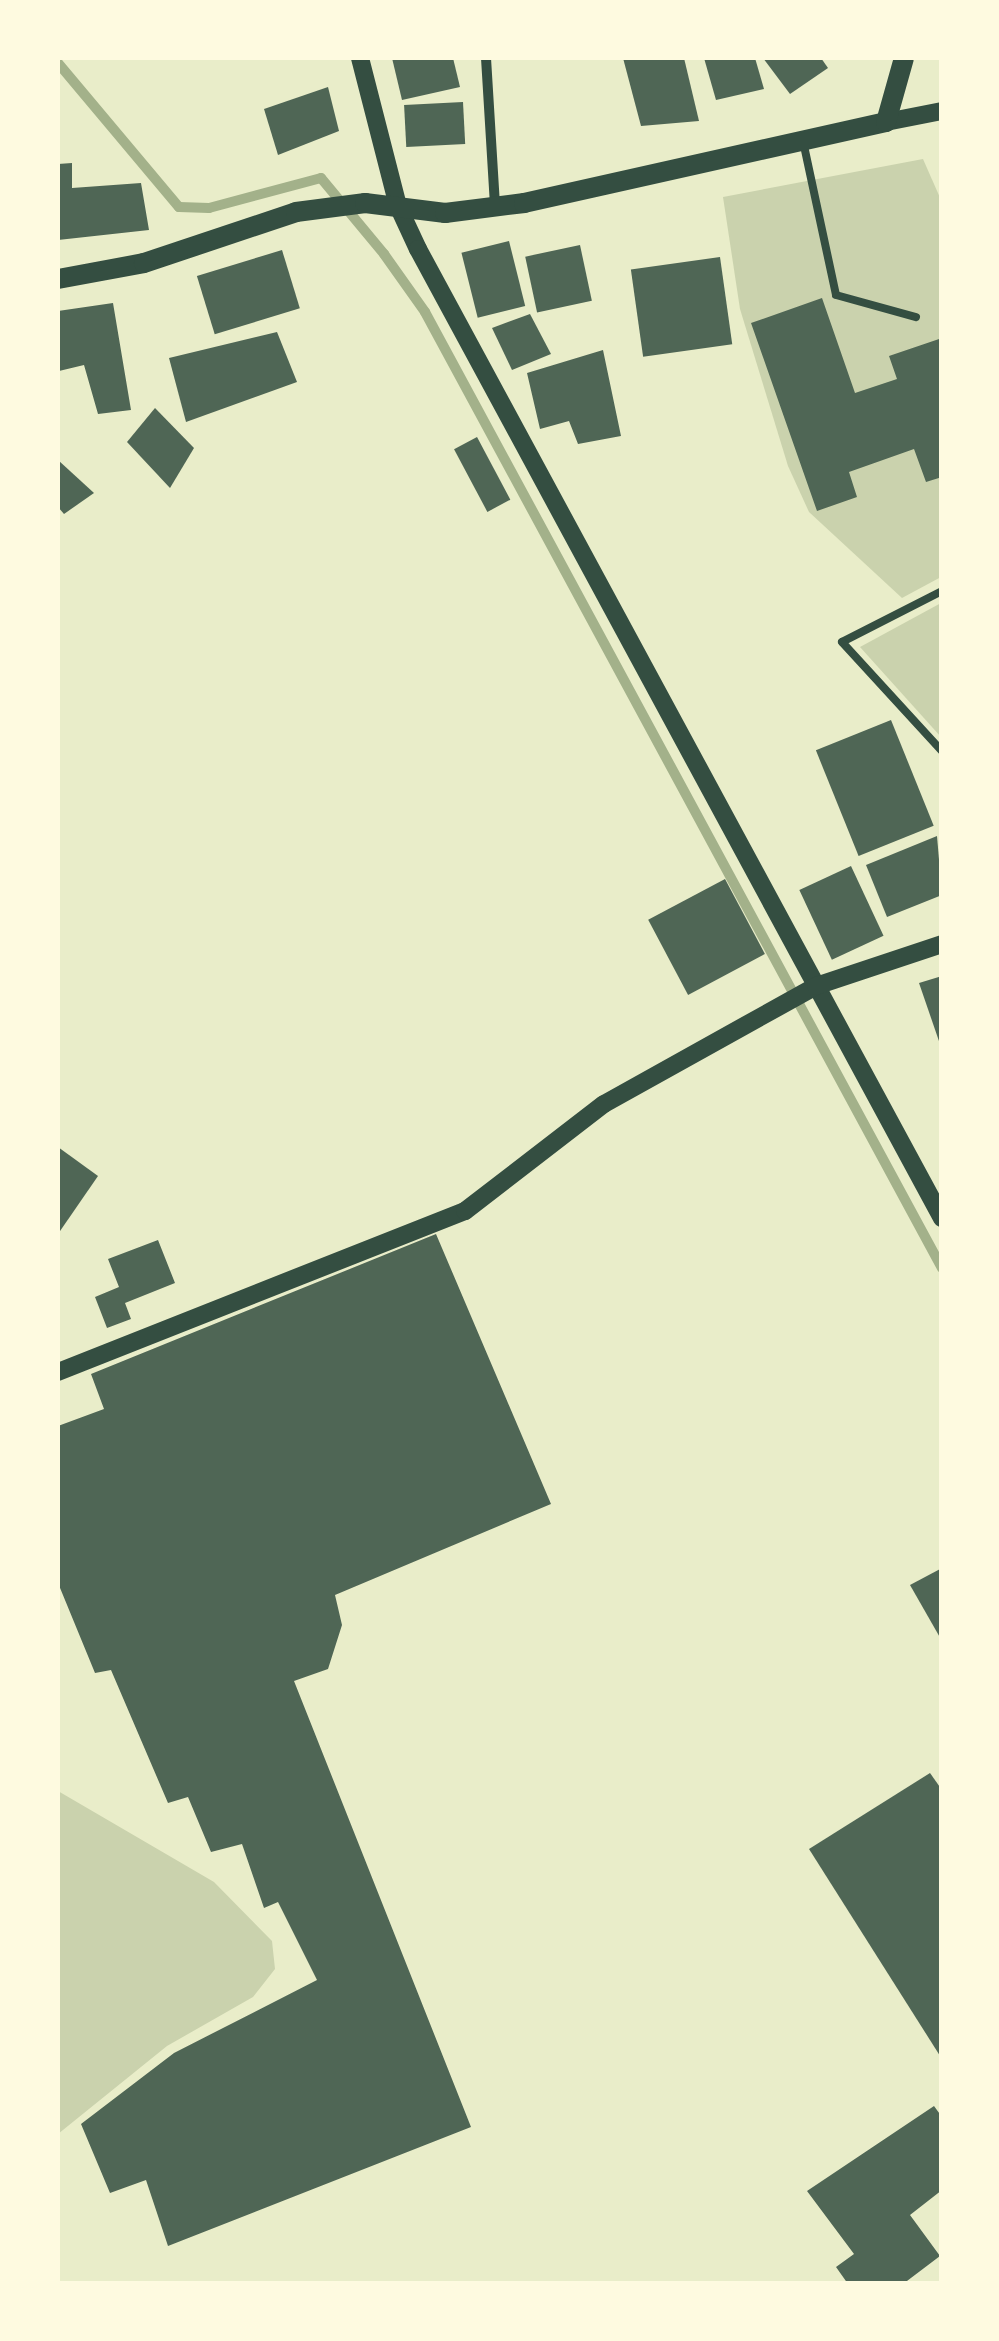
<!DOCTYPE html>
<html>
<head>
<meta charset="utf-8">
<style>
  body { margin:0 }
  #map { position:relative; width:999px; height:2341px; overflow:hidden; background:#e9edc9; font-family:Poppins,sans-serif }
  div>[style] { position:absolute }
  .green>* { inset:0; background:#cad2ad }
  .stream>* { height:10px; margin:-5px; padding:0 5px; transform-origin:5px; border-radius:5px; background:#a3b18a }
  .building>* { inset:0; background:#4f6655; transform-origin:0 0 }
  .service>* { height:8px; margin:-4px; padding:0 4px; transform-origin:4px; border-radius:4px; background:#344e41 }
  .minor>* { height:10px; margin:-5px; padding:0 5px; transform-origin:5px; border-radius:5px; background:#344e41 }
  .tertiary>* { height:18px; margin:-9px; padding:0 9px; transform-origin:9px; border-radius:9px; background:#344e41 }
  .secondary>* { height:20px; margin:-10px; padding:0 10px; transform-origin:10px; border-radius:10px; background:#344e41 }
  span { translate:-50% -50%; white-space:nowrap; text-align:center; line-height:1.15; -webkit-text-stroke:8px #fefae0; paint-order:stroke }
  .frame { position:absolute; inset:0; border:60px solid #fefae0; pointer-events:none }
</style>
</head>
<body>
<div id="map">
  <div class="green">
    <i style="clip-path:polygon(923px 159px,941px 200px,941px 577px,902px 598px,809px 512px,788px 466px,740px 309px,723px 197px)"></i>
    <i style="clip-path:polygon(941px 603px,941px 737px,860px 647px)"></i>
    <i style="clip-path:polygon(58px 1791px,214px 1882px,272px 1941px,275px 1969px,253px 1997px,167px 2046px,58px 2134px)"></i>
  </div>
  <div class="stream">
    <i style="left:58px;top:63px;width:188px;rotate:50deg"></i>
    <i style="left:179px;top:207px;width:30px;rotate:2deg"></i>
    <i style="left:209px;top:208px;width:116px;rotate:-15deg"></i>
    <i style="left:321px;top:178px;width:99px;rotate:50.3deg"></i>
    <i style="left:384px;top:254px;width:71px;rotate:54.7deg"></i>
    <i style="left:425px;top:312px;width:1087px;rotate:61.6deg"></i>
  </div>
  <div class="building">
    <i style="clip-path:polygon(392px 58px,453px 58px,460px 87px,402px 100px)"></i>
    <i style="clip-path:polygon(623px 58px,684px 58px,699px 121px,641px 126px)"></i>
    <i style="clip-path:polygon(704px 58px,755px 58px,764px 89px,716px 100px)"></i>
    <i style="clip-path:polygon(763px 58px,821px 58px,828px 68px,790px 94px)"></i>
    <i style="clip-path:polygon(328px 87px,339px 131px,278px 155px,264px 109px)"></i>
    <i style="left:463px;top:102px;width:42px;height:59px;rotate:87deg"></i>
    <i style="clip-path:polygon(72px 163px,72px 188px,141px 183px,149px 230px,58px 240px,58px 164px)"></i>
    <i style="left:509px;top:241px;width:67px;height:49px;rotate:76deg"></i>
    <i style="left:580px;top:245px;width:57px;height:56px;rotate:78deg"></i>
    <i style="left:282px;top:250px;width:61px;height:89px;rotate:73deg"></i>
    <i style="left:720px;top:257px;width:88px;height:90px;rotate:82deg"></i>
    <i style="clip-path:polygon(822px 298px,855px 393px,897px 379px,889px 356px,942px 338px,942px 477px,926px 482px,914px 449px,849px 472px,857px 497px,817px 511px,751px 323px)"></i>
    <i style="clip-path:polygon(113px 303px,131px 410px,98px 414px,84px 365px,59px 371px,58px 311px)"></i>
    <i style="clip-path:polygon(530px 314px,551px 354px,512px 370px,492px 328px)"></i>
    <i style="clip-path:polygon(277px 332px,297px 382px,186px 422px,169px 358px)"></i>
    <i style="clip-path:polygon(603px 350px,621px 436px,578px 444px,569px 421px,540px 429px,527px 373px)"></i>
    <i style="clip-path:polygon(155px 408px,194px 448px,170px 488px,127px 442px)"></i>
    <i style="left:477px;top:437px;width:71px;height:26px;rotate:62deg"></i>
    <i style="clip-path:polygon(58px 460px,94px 493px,64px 514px,58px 507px)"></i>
    <i style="left:891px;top:720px;width:114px;height:81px;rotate:68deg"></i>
    <i style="clip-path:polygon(937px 836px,942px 895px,887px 917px,866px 865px)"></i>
    <i style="left:851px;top:866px;width:77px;height:57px;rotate:65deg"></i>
    <i style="left:725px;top:879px;width:85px;height:87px;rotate:62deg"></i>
    <i style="clip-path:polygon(942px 976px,942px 1047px,941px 1047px,919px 983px)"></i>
    <i style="clip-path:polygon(58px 1147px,98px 1176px,58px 1234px)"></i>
    <i style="clip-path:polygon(436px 1234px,551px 1504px,335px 1595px,342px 1625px,328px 1669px,294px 1681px,471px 2127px,168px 2246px,146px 2180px,110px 2193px,81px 2124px,174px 2053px,317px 1980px,278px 1902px,264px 1908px,242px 1844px,211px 1852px,188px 1797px,168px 1803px,111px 1670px,95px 1673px,58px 1583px,58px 1426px,104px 1409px,91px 1374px)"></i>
    <i style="clip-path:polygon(158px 1240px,175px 1283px,125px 1303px,131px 1319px,107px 1328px,95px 1297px,119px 1287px,108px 1259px)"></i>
    <i style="clip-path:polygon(942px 1568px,942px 1641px,910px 1585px)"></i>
    <i style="clip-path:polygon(930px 1773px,942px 1790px,942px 2059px,809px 1849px)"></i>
    <i style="clip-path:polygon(934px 2106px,942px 2117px,942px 2190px,910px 2215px,940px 2256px,903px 2284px,848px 2284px,836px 2267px,854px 2254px,807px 2191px)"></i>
  </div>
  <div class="service">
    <i style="left:803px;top:141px;width:157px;rotate:77.9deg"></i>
    <i style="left:836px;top:295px;width:83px;rotate:15.4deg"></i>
    <i style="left:942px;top:591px;width:112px;rotate:153deg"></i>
    <i style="left:842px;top:642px;width:148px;rotate:47.5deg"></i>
  </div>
  <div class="minor">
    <i style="left:486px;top:58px;width:148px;rotate:86.5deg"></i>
  </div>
  <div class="tertiary">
    <i style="left:360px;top:58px;width:153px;rotate:75.6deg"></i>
    <i style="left:398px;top:206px;width:47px;rotate:65.1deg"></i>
    <i style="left:418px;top:249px;width:1102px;rotate:61.6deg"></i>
    <i style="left:886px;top:122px;width:57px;rotate:-11.1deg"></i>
    <i style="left:58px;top:1372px;width:438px;rotate:-21.6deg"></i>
    <i style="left:465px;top:1211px;width:175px;rotate:-37.6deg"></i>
    <i style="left:604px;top:1104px;width:243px;rotate:-29.1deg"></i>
    <i style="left:816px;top:986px;width:133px;rotate:-18.4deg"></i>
  </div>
  <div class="secondary">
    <i style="left:58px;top:279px;width:87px;rotate:-10.5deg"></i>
    <i style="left:144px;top:263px;width:160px;rotate:-18.5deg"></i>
    <i style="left:296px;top:212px;width:70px;rotate:-7.4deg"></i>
    <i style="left:365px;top:203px;width:81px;rotate:7.1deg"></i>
    <i style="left:445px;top:213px;width:80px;rotate:-7.2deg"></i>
    <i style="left:524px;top:203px;width:371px;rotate:-12.6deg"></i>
    <i style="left:886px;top:122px;width:66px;rotate:-74.3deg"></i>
  </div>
  <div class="frame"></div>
</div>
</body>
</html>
